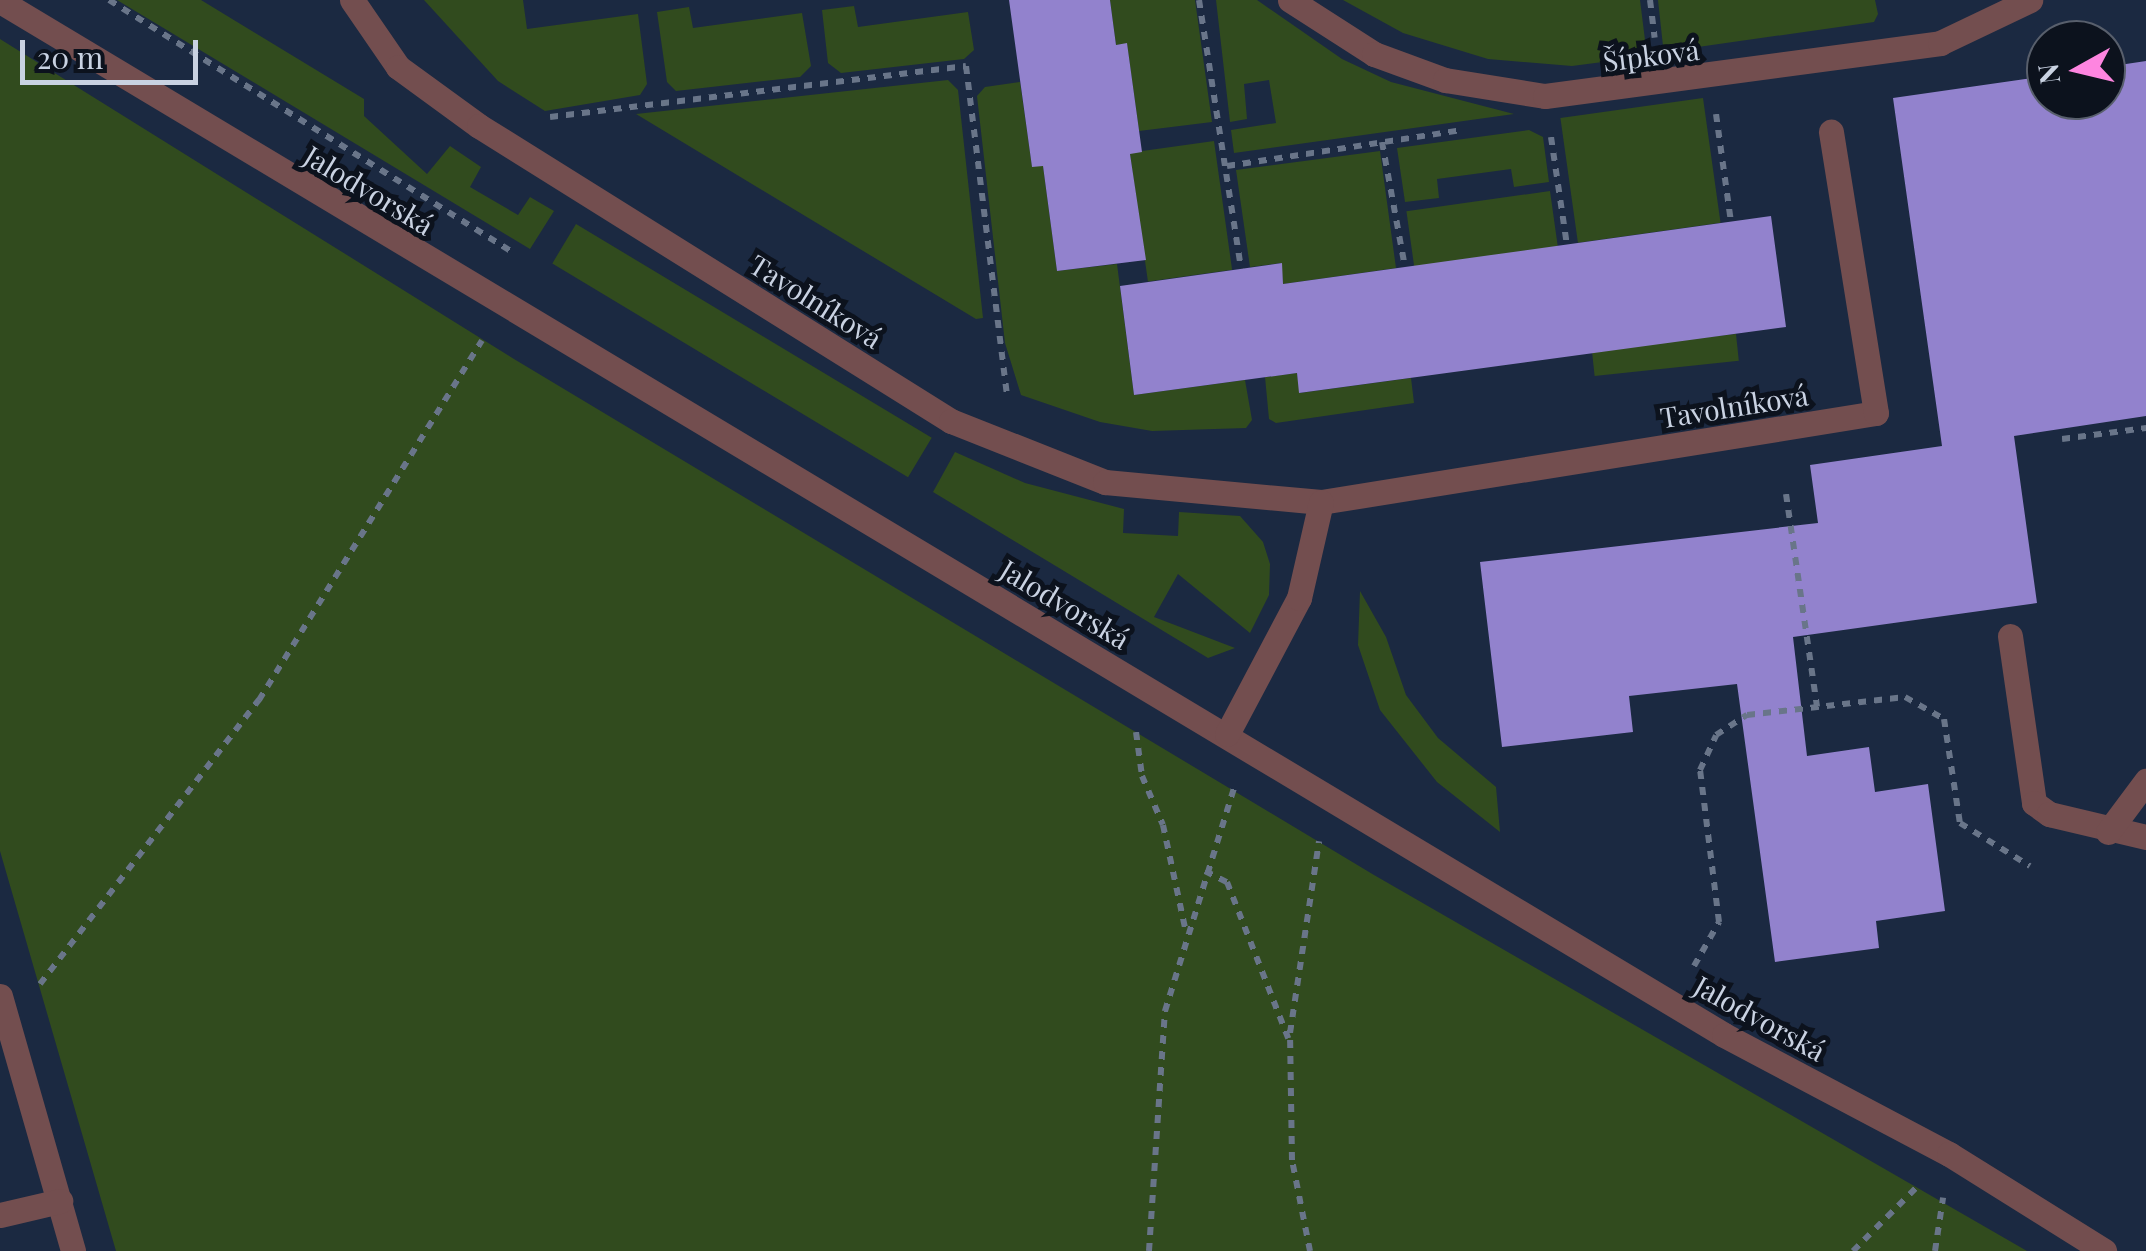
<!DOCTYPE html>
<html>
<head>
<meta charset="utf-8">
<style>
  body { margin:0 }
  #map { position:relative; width:2146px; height:1251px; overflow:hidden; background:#1b2941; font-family:"Playfair Display",serif }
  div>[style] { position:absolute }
  .green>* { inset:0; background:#314b1e; transform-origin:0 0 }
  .building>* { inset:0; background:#9282cd }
  .path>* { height:6px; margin-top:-3px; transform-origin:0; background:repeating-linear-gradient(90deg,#697589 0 8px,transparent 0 16px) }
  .minor>* { height:25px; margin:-12.5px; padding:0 12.5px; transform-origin:12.5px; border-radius:12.5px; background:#734e4f }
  span { translate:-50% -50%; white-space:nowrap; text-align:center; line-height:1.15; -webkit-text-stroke:10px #0c121d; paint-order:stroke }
  .street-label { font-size:28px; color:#c9d2e2 }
  .north { position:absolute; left:2026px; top:20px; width:100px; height:100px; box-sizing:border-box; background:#0c121d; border:2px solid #585f6c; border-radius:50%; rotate:262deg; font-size:28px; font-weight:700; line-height:40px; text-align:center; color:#c9d2e2 }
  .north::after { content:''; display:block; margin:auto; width:35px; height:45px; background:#fe85e0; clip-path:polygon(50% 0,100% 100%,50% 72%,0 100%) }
  .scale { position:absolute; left:20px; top:40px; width:178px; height:45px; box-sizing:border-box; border:5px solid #c9d2e2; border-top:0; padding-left:12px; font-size:30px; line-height:35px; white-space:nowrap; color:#c9d2e2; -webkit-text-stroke:8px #0c121d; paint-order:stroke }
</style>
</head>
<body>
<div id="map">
  <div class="green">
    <i style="clip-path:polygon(117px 0,201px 0,364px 99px,364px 116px,427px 174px,450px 146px,481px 167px,470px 187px,518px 215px,530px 197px,554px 211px,530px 249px)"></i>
    <i style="clip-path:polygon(424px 0,523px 0,527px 29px,638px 14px,647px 84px,640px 95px,545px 111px,498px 81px)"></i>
    <i style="clip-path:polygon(1110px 0,1195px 0,1212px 122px,1139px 131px,1127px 44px,1116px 45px)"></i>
    <i style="clip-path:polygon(1216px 0,1257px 0,1342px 59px,1391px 82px,1514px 114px,1234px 153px,1231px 130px,1276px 123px,1269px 80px,1244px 84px,1247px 119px,1230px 122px)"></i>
    <i style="clip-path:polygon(1343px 0,1640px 0,1646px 48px,1641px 57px,1572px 66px,1488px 59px,1403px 33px)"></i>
    <i style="clip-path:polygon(1658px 0,1875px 0,1878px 14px,1874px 22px,1670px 51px,1663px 46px)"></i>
    <i style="clip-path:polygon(854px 6px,858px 27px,968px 12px,974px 50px,964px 59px,841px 73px,828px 63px,822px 10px)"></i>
    <i style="clip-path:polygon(689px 7px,693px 28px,802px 13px,811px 66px,800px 77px,676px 91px,667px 82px,657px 12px)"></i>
    <i style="clip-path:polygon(0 39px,514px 359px,1374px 875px,2027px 1251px,116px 1251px,0 851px)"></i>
    <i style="clip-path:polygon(948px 80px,958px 90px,983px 318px,976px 319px,636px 114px)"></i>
    <i style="clip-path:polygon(1020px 82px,1032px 166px,1043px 166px,1057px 271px,1117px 264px,1134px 395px,1245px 380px,1252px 420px,1246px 428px,1152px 431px,1100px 422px,1021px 395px,1005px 343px,977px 96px,985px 87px)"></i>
    <i style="left:1703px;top:98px;width:126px;height:144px;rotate:82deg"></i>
    <i style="clip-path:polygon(1529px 130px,1543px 137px,1549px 182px,1514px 187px,1511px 169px,1437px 179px,1439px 198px,1405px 202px,1397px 148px)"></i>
    <i style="left:1214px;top:141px;width:130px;height:85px;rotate:82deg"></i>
    <i style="clip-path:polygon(1380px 151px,1396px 268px,1283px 284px,1281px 263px,1250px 267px,1236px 170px)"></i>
    <i style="left:1550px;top:191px;width:56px;height:145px;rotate:82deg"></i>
    <i style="left:576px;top:224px;width:415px;height:46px;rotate:31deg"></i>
    <i style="left:1736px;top:334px;width:27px;height:145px;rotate:84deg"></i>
    <i style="clip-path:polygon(1297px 373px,1300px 393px,1411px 378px,1414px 403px,1276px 423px,1269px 419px,1265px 377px)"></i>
    <i style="clip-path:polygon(955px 452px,1025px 483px,1124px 509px,1123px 533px,1178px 536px,1179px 512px,1240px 516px,1263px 542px,1270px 564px,1269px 595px,1250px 633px,1178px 574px,1154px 617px,1235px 648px,1208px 658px,933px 492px)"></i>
    <i style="clip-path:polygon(1360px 591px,1386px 637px,1406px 695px,1438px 738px,1496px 787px,1500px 832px,1437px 782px,1380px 710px,1358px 645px)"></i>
  </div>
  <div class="building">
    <i style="clip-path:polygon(1009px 0,1110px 0,1116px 45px,1127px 43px,1142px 152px,1130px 154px,1146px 260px,1057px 271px,1043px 166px,1032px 167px)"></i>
    <i style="clip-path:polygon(2146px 61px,2146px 416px,2014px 436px,2037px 603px,1793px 637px,1807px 756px,1869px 747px,1875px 792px,1928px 784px,1945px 911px,1876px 921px,1879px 948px,1775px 962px,1737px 684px,1629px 696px,1633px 732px,1502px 747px,1480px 562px,1818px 523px,1810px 465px,1942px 446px,1893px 98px,2046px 76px,2046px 100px,2106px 100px,2106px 67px)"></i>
    <i style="clip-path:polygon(1771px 216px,1786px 327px,1299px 393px,1297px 373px,1134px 395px,1120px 286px,1282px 263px,1283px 284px)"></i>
  </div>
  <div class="path">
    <i style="left:109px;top:0;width:474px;rotate:32deg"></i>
    <i style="left:1199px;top:0;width:272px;rotate:81.1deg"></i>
    <i style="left:1650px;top:0;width:38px;rotate:83deg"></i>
    <i style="left:1716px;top:114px;width:109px;rotate:82.1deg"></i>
    <i style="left:550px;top:117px;width:419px;rotate:-7deg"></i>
    <i style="left:966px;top:66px;width:334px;rotate:82.9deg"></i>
    <i style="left:1551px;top:137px;width:109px;rotate:81.6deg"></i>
    <i style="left:1382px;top:142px;width:127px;rotate:79.6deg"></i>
    <i style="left:1227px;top:166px;width:237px;rotate:-8.7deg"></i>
    <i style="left:2062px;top:439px;width:85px;rotate:-7.5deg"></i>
    <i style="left:1786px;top:494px;width:215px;rotate:81.7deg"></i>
    <i style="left:1136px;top:732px;width:44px;rotate:82.2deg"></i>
    <i style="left:1142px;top:776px;width:53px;rotate:66.8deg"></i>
    <i style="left:1163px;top:825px;width:109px;rotate:77.9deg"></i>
    <i style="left:1205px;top:871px;width:25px;rotate:27deg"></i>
    <i style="left:1227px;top:882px;width:168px;rotate:68.6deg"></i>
    <i style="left:1694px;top:966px;width:51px;rotate:-60.4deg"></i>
    <i style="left:1719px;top:922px;width:153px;rotate:-97.1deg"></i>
    <i style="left:1700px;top:770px;width:38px;rotate:-65deg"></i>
    <i style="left:1716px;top:735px;width:37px;rotate:-33deg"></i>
    <i style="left:1747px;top:715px;width:159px;rotate:-6.5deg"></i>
    <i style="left:1905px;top:697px;width:45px;rotate:29.4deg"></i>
    <i style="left:1944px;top:719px;width:105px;rotate:81.3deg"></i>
    <i style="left:1960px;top:823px;width:82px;rotate:31.6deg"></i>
    <i style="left:40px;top:984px;width:359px;rotate:-52.4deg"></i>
    <i style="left:259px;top:700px;width:423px;rotate:-58.2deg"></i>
    <i style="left:1149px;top:1251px;width:241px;rotate:-86.2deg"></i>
    <i style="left:1165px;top:1011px;width:233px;rotate:-72.8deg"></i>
    <i style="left:1310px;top:1251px;width:93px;rotate:-101.2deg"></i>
    <i style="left:1292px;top:1160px;width:127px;rotate:-90.9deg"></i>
    <i style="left:1290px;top:1033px;width:194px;rotate:-81.4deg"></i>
    <i style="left:1853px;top:1251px;width:93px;rotate:-45deg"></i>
    <i style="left:1935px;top:1251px;width:54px;rotate:-81.4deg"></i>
  </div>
  <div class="minor">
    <i style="left:352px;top:0;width:81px;rotate:55.5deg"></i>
    <i style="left:398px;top:67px;width:100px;rotate:36.1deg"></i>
    <i style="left:479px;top:126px;width:557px;rotate:32.01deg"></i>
    <i style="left:951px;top:421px;width:166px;rotate:21.6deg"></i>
    <i style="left:1105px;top:482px;width:217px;rotate:5.3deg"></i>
    <i style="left:1321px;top:502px;width:562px;rotate:-9.11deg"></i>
    <i style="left:1876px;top:413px;width:285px;rotate:-99.1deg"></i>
    <i style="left:1290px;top:0;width:100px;rotate:32.7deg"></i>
    <i style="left:1374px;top:54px;width:76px;rotate:20.1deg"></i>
    <i style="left:1445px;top:80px;width:101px;rotate:9.1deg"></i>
    <i style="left:1545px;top:96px;width:399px;rotate:-7.6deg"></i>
    <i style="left:1940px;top:43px;width:100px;rotate:-25.5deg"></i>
    <i style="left:0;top:1px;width:2010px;rotate:30.95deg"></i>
    <i style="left:1724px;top:1035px;width:255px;rotate:27.9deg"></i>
    <i style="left:1949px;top:1154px;width:183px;rotate:32deg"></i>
    <i style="left:2010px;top:636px;width:169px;rotate:81.8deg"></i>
    <i style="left:2034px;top:803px;width:19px;rotate:36deg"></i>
    <i style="left:2049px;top:814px;width:100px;rotate:13.3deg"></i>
    <i style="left:1227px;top:734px;width:154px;rotate:-62.1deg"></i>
    <i style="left:1299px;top:598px;width:98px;rotate:-77.1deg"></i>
    <i style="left:2108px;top:832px;width:64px;rotate:-53.3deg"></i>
    <i style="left:0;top:996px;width:265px;rotate:74deg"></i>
    <i style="left:0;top:1215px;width:62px;rotate:-13.1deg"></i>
  </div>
  <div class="street-label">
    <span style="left:1651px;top:55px;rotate:-7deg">Šípková</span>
    <span style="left:369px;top:190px;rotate:31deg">Jalodvorská</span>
    <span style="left:816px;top:301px;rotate:32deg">Tavolníková</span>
    <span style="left:1734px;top:406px;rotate:-9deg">Tavolníková</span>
    <span style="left:1065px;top:604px;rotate:31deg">Jalodvorská</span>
    <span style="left:1760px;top:1018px;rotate:29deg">Jalodvorská</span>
  </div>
  <div class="north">N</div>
  <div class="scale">20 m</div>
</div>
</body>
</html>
